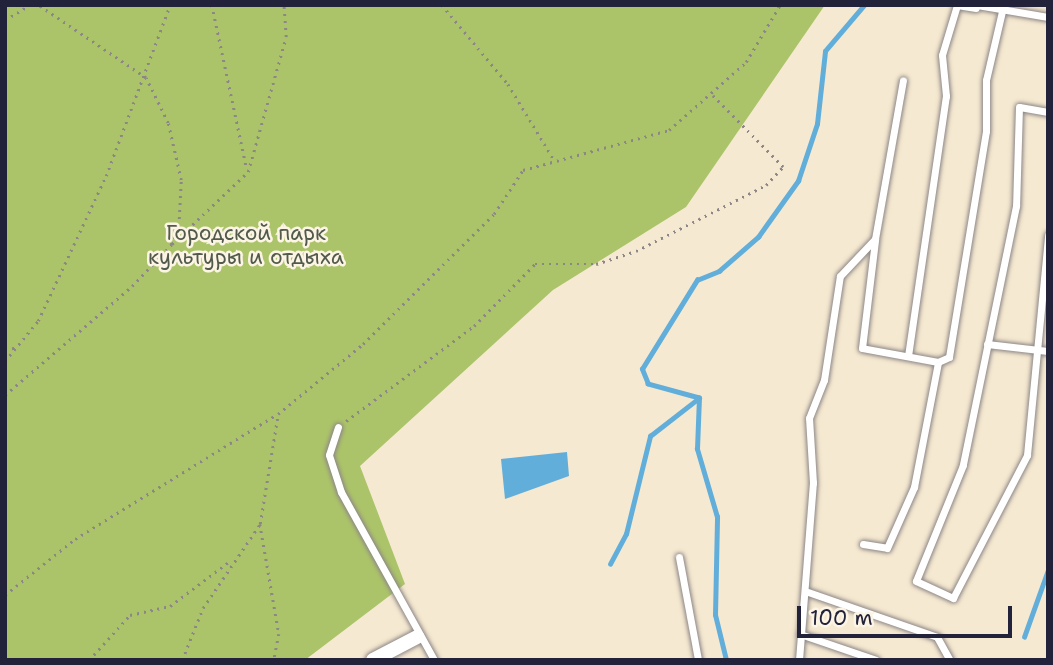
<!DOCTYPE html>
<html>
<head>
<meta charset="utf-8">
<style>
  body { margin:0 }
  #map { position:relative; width:1053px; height:665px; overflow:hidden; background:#f6e9d1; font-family:"Shantell Sans",sans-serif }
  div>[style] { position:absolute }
  .green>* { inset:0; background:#acc469 }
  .water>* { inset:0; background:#62aedb }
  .stream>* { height:4.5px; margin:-2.25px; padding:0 2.25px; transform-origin:2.25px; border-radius:2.25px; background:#62aedb }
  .path>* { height:2.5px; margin-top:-1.25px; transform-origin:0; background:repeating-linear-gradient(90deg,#8c8686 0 2px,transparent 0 7px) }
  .roads { filter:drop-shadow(0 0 2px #8c8686) drop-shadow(0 0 2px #8c8686) }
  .service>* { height:7px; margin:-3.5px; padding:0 3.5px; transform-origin:3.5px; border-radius:3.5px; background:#fff }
  .minor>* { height:14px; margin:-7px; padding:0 7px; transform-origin:7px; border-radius:7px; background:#fff }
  span { translate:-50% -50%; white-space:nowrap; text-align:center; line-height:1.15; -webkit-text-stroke:5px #fcf5e5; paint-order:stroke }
  .park-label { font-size:21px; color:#525b4b }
  .frame { position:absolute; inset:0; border:7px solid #22223b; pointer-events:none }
  .scale { position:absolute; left:797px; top:606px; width:215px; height:32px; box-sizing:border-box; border:4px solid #22223b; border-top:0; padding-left:9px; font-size:21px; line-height:24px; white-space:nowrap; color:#22223b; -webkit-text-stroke:5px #fcf5e5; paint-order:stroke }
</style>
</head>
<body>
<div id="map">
  <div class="green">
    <i style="clip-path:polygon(5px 5px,825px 5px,686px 207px,553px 290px,360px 466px,405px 584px,305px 660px,5px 660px)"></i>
  </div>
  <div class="water">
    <i style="clip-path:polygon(567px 452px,569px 476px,505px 499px,501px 459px)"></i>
  </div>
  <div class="stream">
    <i style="left:610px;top:564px;width:34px;rotate:-62deg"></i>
    <i style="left:626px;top:534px;width:101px;rotate:-76.2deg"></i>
    <i style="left:650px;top:436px;width:62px;rotate:-37.8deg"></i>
    <i style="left:1024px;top:637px;width:71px;rotate:-70.3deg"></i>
    <i style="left:726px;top:660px;width:46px;rotate:-103.7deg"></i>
    <i style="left:715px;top:615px;width:98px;rotate:-88.8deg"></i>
    <i style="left:717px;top:517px;width:71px;rotate:-106.4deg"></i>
    <i style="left:697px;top:449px;width:51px;rotate:-87.8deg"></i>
    <i style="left:699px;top:398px;width:53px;rotate:-164.6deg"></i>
    <i style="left:648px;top:384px;width:16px;rotate:-112deg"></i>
    <i style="left:642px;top:369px;width:105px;rotate:-58.3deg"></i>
    <i style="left:697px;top:280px;width:24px;rotate:-22deg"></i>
    <i style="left:719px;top:271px;width:52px;rotate:-41.1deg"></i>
    <i style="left:758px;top:237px;width:69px;rotate:-54.5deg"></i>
    <i style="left:798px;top:181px;width:60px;rotate:-71.6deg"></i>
    <i style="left:817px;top:124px;width:73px;rotate:-83.7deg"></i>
    <i style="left:825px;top:51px;width:60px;rotate:-49.7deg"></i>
  </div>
  <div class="path">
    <i style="left:212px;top:5px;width:168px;rotate:78deg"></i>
    <i style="left:442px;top:5px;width:103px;rotate:50.1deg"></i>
    <i style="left:508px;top:84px;width:87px;rotate:58.7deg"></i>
    <i style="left:5px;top:20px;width:29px;rotate:-31deg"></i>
    <i style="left:172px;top:244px;width:105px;rotate:-43.5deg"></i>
    <i style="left:248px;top:172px;width:140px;rotate:-74.3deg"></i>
    <i style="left:286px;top:37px;width:32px;rotate:-94deg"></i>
    <i style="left:5px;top:350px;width:12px;rotate:-14deg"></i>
    <i style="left:5px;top:361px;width:52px;rotate:-50.5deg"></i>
    <i style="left:38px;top:321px;width:160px;rotate:-64.9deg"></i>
    <i style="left:106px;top:176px;width:183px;rotate:-69.5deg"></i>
    <i style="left:5px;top:395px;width:167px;rotate:-40.6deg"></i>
    <i style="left:132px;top:286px;width:57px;rotate:-46.4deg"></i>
    <i style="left:171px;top:245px;width:27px;rotate:-73deg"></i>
    <i style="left:179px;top:219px;width:39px;rotate:-87deg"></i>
    <i style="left:181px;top:180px;width:58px;rotate:-102.8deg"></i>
    <i style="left:168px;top:123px;width:50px;rotate:-116.1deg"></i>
    <i style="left:146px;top:78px;width:130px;rotate:-145.9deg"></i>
    <i style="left:346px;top:421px;width:159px;rotate:-36.6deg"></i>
    <i style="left:474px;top:326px;width:87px;rotate:-45.5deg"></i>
    <i style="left:535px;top:264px;width:61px"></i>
    <i style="left:596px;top:264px;width:42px;rotate:-18deg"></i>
    <i style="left:636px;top:251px;width:146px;rotate:-26.9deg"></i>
    <i style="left:766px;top:185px;width:25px;rotate:-47deg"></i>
    <i style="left:783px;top:167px;width:100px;rotate:-134.6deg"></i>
    <i style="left:260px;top:524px;width:112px;rotate:80.2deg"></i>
    <i style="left:279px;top:634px;width:26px;rotate:101deg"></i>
    <i style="left:1048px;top:542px;width:29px;rotate:90deg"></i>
    <i style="left:5px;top:595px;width:90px;rotate:-38.7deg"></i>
    <i style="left:75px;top:539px;width:236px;rotate:-31.7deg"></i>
    <i style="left:89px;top:660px;width:61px;rotate:-47.7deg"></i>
    <i style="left:130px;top:615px;width:41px;rotate:-12.7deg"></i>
    <i style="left:170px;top:606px;width:75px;rotate:-36.9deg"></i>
    <i style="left:182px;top:660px;width:56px;rotate:-68deg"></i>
    <i style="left:203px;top:608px;width:102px;rotate:-55.8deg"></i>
    <i style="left:260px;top:524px;width:111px;rotate:-80.7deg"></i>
    <i style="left:278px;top:414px;width:110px;rotate:-39.5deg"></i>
    <i style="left:363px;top:344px;width:185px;rotate:-44.8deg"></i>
    <i style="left:494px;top:214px;width:53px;rotate:-56.6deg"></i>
    <i style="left:523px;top:170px;width:151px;rotate:-15.3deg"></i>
    <i style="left:669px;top:130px;width:103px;rotate:-41.4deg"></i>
    <i style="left:746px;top:62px;width:66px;rotate:-59.2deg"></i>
  </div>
  <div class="roads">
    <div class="service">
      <i style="left:977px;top:5px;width:72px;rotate:9.6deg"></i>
      <i style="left:1048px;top:112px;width:29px;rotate:-170deg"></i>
      <i style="left:1019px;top:107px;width:99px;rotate:91.7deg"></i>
      <i style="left:1016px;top:206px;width:264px;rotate:101.6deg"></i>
      <i style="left:963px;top:465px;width:125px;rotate:112.1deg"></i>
      <i style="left:916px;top:581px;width:41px;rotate:24.7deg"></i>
      <i style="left:953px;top:598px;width:161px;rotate:-62.6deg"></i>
      <i style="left:1027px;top:455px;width:221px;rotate:-84.5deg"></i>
      <i style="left:987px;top:344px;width:61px;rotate:6.5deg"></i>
      <i style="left:908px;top:356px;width:263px;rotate:-81.7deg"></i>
      <i style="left:946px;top:96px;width:41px;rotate:-95.6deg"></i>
      <i style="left:942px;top:55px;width:52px;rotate:-73.3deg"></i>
      <i style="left:957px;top:5px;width:19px;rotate:9deg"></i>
      <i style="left:938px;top:362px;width:12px;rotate:-24deg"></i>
      <i style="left:949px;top:357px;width:229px;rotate:-80.7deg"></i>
      <i style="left:986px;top:131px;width:51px;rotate:-90deg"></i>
      <i style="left:986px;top:80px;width:71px;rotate:-76.9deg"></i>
      <i style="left:338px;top:427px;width:29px;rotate:108deg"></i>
      <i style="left:329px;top:455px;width:39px;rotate:72deg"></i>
      <i style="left:341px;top:492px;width:192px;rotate:61deg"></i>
      <i style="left:863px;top:544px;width:24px;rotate:9deg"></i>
      <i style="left:887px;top:548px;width:67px;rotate:-66.1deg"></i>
      <i style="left:914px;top:487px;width:127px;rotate:-79.1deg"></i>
      <i style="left:938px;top:362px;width:77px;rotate:-169.6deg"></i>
      <i style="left:862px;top:348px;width:109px;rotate:-83.1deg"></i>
      <i style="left:679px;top:557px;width:105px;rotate:79.5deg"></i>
      <i style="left:808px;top:592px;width:137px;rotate:19.2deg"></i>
      <i style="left:937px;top:637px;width:26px;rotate:61deg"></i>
      <i style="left:800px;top:634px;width:80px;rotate:18.9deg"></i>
      <i style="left:799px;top:660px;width:178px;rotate:-85.5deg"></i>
      <i style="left:813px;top:483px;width:65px;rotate:-93.5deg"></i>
      <i style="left:809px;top:418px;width:41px;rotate:-68.5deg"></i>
      <i style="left:824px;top:380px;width:105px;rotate:-81.3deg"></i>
      <i style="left:840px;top:276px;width:51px;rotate:-46.6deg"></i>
      <i style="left:875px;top:239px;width:161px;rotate:-80deg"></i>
    </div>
    <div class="minor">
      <i style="left:373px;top:660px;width:50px;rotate:-27.6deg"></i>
    </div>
  </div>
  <div class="park-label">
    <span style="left:246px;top:245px">Городской парк<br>культуры и отдыха</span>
  </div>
  <div class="frame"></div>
  <div class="scale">100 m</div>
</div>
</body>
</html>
